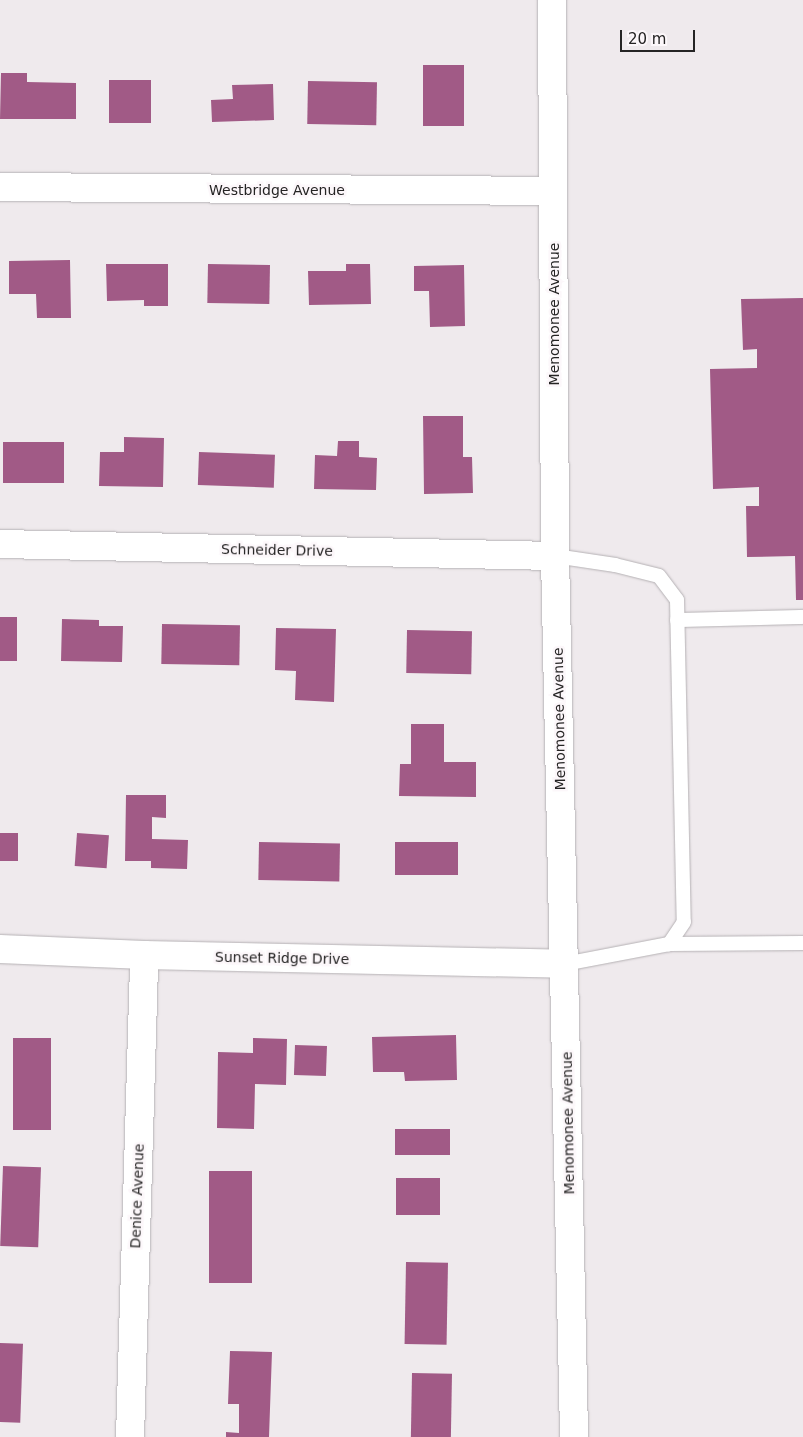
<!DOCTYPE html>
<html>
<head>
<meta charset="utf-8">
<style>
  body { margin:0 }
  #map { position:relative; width:803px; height:1437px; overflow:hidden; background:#efeaed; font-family:"DejaVu Sans",sans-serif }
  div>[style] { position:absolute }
  .building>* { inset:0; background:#a15a86; transform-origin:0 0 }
  .roads { filter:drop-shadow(0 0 1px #b5b1b4) drop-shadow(0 0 1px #b5b1b4) }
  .service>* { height:14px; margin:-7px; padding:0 7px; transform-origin:7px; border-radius:7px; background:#fff }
  .minor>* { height:28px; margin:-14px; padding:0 14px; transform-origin:14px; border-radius:14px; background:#fff }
  .tertiary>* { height:28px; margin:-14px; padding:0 14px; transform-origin:14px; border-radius:14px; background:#fff }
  span { translate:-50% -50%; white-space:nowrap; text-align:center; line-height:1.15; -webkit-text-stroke:5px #fcf7fa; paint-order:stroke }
  .street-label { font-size:14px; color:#252424 }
  .scale { position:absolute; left:620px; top:30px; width:75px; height:22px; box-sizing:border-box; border:2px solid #252424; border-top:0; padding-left:6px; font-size:15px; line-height:18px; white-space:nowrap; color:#252424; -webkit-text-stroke:4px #fcf7fa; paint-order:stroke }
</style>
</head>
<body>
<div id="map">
  <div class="building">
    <i style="left:423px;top:65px;width:41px;height:61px"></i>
    <i style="clip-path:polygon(1px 73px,27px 73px,27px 82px,76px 83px,76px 119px,0 119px)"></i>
    <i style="left:109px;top:80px;width:42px;height:43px"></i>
    <i style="left:308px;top:81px;width:69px;height:43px;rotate:1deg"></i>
    <i style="clip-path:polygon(273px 84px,274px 120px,212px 122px,211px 100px,233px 99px,232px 85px)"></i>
    <i style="clip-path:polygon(70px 260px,71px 318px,37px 318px,36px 294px,9px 294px,9px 261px)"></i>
    <i style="clip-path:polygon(106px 264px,168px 264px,168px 306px,144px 306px,144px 300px,107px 301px)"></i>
    <i style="left:208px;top:264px;width:62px;height:39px;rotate:1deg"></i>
    <i style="clip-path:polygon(346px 264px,370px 264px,371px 304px,309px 305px,308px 271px,346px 271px)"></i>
    <i style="clip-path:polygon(464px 265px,465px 326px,430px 327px,429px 291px,414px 291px,414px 266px)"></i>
    <i style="clip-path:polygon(803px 298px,803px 600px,796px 600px,795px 556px,747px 557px,746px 506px,759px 506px,759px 487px,713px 489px,710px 369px,757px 368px,757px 349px,743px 350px,741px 299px)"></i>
    <i style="clip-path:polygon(423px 416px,463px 416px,463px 457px,472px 457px,473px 493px,424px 494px)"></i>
    <i style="clip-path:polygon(124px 437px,164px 438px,163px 487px,99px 486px,100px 452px,124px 452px)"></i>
    <i style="clip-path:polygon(338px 441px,359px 441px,359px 457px,377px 458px,376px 490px,314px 489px,315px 455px,337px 456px)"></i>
    <i style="left:64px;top:442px;width:41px;height:61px;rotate:90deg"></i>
    <i style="left:199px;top:452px;width:76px;height:33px;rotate:2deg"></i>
    <i style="left:0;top:617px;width:17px;height:44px"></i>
    <i style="clip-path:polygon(62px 619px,99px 620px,99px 626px,123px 626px,122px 662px,61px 661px)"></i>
    <i style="left:162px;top:624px;width:78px;height:40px;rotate:1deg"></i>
    <i style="clip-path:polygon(276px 628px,336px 629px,334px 702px,295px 700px,296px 671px,275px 670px)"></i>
    <i style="left:407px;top:630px;width:65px;height:43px;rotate:1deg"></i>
    <i style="clip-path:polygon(411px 724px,444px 724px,444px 762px,476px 762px,476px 797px,399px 796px,400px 764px,411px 764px)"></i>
    <i style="clip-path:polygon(126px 795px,166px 795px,166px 818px,152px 817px,152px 839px,188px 840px,187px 869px,151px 868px,151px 861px,125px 861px)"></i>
    <i style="left:0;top:833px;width:18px;height:28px"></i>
    <i style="left:77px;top:833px;width:32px;height:33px;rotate:4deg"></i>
    <i style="left:259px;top:842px;width:81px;height:38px;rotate:1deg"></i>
    <i style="left:458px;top:842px;width:33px;height:63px;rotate:90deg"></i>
    <i style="clip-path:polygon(456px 1035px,457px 1080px,405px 1081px,404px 1072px,373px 1072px,372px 1037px)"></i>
    <i style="left:13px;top:1038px;width:38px;height:92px"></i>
    <i style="clip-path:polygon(253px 1038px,287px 1039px,286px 1085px,255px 1084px,254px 1129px,217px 1128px,218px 1052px,253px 1053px)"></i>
    <i style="left:295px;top:1045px;width:32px;height:30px;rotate:2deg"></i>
    <i style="left:450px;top:1129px;width:26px;height:55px;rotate:90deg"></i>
    <i style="left:3px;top:1166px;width:38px;height:80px;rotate:2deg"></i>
    <i style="left:209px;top:1171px;width:43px;height:112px"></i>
    <i style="left:396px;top:1178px;width:44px;height:37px"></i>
    <i style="left:406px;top:1262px;width:42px;height:82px;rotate:1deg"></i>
    <i style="left:0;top:1343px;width:23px;height:79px;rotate:2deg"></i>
    <i style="clip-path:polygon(230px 1351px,272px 1352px,269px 1437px,226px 1437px,226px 1432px,239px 1433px,239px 1404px,228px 1404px)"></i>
    <i style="left:412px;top:1373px;width:40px;height:64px;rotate:1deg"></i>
  </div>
  <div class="roads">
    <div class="service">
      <i style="left:555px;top:556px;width:61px;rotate:8.5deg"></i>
      <i style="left:615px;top:565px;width:45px;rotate:14deg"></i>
      <i style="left:659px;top:576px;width:30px;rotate:53deg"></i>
      <i style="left:677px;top:600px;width:322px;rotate:88.8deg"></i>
      <i style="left:684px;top:922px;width:27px;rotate:124deg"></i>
      <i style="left:669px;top:944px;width:107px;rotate:169.2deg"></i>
      <i style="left:677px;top:620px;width:126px;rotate:-1.4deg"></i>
      <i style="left:669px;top:944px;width:134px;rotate:-0.4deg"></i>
    </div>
    <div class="minor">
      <i style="left:0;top:187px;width:553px;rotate:0.41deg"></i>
      <i style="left:0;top:544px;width:555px;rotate:1.24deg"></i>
      <i style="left:0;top:949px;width:144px;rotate:2.4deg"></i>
      <i style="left:144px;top:955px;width:420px;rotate:1.2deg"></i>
      <i style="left:130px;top:1437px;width:482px;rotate:-88.3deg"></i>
    </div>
    <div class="tertiary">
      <i style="left:552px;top:0;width:556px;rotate:89.69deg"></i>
      <i style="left:555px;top:556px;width:881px;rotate:88.76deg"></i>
    </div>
  </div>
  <div class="street-label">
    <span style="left:277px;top:190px">Westbridge Avenue</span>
    <span style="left:554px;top:314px;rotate:-90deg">Menomonee Avenue</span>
    <span style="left:277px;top:550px;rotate:1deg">Schneider Drive</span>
    <span style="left:559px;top:719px;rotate:-91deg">Menomonee Avenue</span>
    <span style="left:282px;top:958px;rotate:1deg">Sunset Ridge Drive</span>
    <span style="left:568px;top:1123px;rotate:-91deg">Menomonee Avenue</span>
    <span style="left:137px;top:1196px;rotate:-88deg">Denice Avenue</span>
  </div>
  <div class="scale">20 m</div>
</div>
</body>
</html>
